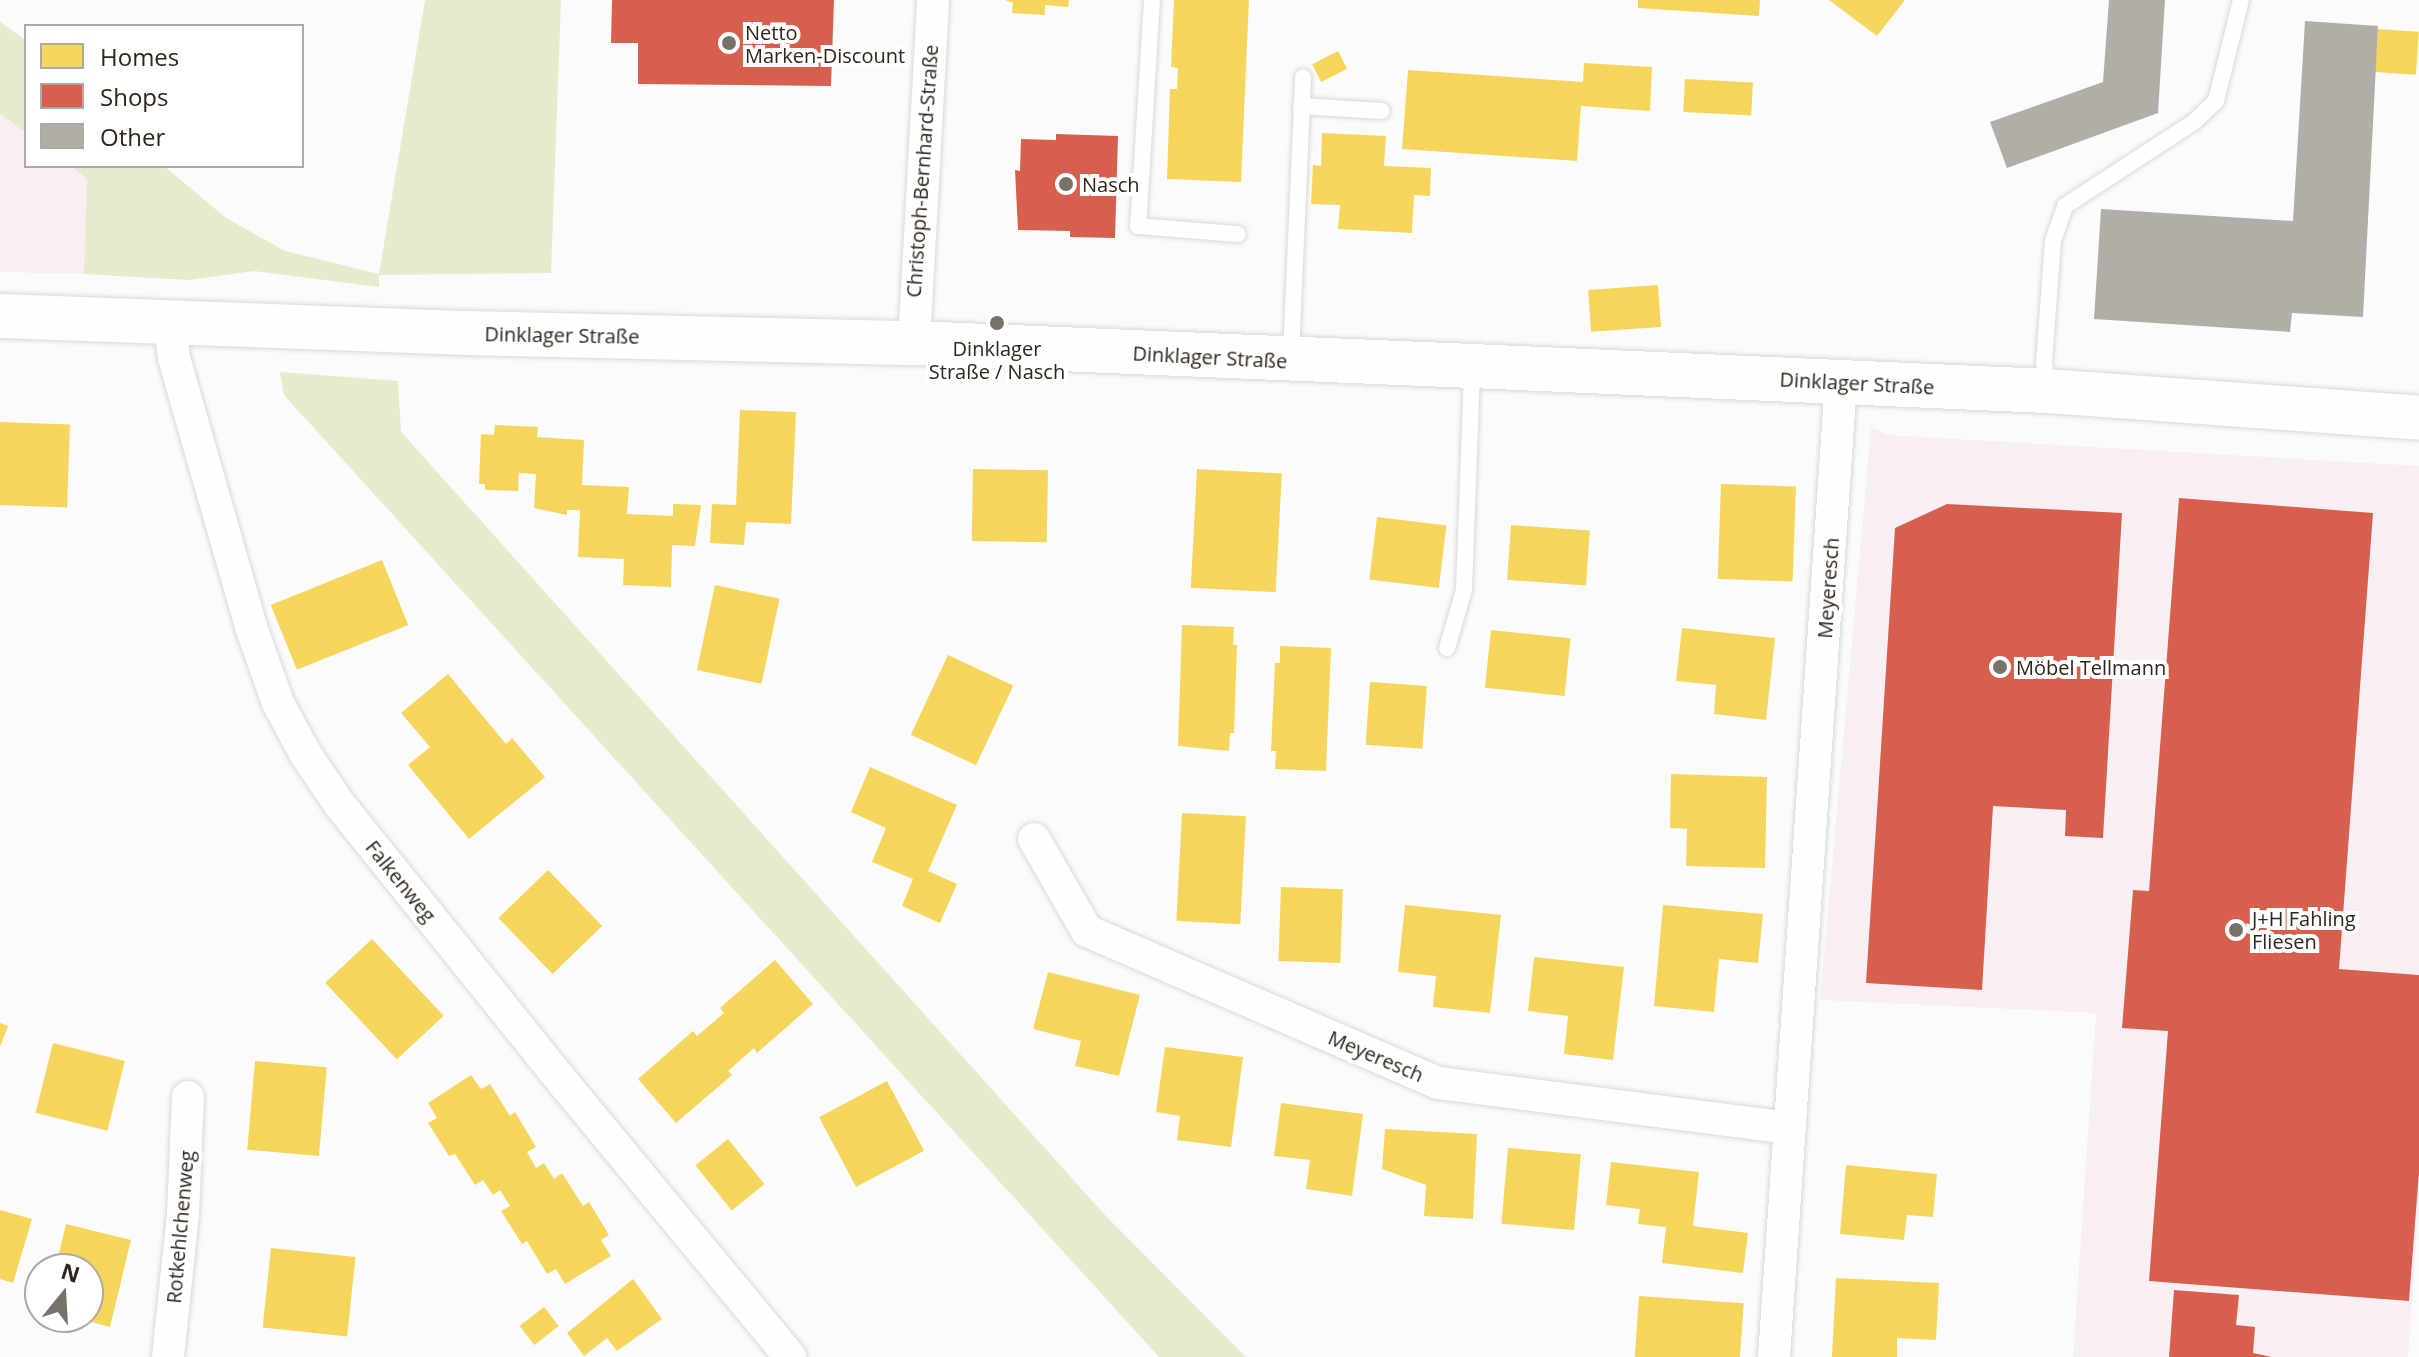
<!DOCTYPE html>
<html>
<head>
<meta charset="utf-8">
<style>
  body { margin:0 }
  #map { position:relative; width:2419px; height:1357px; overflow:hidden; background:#fbfbfb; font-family:"Open Sans",sans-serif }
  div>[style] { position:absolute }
  .commercial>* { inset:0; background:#f8eff5 }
  .green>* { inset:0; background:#e4eccc }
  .homes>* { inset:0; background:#f6d55c; transform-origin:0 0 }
  .shops>* { inset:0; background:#d6604d }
  .building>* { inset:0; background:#b1ada7 }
  .roads { filter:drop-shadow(0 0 2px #dcd7d1) drop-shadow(0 0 2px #dcd7d1) }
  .service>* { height:16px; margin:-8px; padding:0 8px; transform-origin:8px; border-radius:8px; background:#fefefe }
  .minor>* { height:32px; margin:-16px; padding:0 16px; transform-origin:16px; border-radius:16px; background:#fefefe }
  .secondary>* { height:44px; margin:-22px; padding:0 22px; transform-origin:22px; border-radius:22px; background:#fefefe }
  .dots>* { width:22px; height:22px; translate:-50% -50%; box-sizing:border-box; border:4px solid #fff; border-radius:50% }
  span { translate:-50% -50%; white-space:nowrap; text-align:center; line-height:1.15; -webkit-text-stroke:8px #fff; paint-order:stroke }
  .poi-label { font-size:20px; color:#2f261a }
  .left { translate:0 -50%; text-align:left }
  .street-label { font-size:20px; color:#2f261a }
  .legend { position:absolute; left:24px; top:24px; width:280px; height:144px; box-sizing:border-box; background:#fff; border:2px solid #aca8a3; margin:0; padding:10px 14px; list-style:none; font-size:24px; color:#2f261a }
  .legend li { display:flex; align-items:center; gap:16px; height:40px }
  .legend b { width:40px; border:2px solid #aca8a3 }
  .north { position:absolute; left:24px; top:1253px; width:80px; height:80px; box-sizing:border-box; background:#fff; border:2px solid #aca8a3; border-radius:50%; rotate:18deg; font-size:22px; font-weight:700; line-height:32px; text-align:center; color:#2f261a }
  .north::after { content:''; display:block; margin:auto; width:28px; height:36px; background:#767169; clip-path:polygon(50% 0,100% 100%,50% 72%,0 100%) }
</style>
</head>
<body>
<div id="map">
  <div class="commercial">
    <i style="clip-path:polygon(0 114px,26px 133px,26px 166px,71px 166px,87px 179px,84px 274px,0 272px)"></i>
    <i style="clip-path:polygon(1871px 427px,1888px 435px,2419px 466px,2419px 1206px,2408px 1357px,2073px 1357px,2096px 1013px,1820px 1000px)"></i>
  </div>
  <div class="green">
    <i style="clip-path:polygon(425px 0,561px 0,551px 273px,379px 275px,379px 287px,254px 271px,189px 280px,84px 274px,87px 179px,71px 166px,164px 166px,226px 218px,285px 251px,379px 274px)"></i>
    <i style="clip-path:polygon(0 22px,26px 40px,26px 133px,0 114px)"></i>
    <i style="clip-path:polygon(280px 372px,398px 381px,401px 432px,1103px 1213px,1246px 1357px,1159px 1357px,284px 395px)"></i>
  </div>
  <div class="homes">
    <i style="clip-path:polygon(1005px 0,1069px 0,1068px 7px,1045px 5px,1045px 15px,1012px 13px,1013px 3px)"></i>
    <i style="clip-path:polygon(1174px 0,1249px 0,1241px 182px,1167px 179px,1170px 89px,1177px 89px,1178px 68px,1171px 67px)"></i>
    <i style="clip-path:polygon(1638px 0,1760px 0,1759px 16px,1638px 8px)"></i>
    <i style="clip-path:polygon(1829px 0,1905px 0,1877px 36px)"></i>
    <i style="left:2378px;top:29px;width:41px;height:43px;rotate:4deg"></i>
    <i style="left:1338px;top:51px;width:20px;height:29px;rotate:63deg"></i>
    <i style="clip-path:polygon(1584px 63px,1652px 67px,1650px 111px,1581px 106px,1577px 161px,1402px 149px,1408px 70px,1583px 82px)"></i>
    <i style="left:1685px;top:79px;width:68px;height:33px;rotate:3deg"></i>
    <i style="clip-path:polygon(1322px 133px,1386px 136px,1384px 166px,1431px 168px,1430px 196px,1414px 195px,1412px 233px,1338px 229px,1340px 205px,1311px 204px,1313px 165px,1321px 166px)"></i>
    <i style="left:1658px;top:285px;width:42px;height:70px;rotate:86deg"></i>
    <i style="clip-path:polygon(740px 410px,796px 412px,791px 524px,746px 522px,744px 545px,710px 543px,712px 504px,736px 505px)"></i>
    <i style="left:0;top:422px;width:70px;height:83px;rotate:2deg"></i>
    <i style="clip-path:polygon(495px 425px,538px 427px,537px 437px,584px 440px,582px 485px,629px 487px,627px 514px,673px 516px,673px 504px,701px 505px,695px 546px,672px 545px,671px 587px,623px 585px,624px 559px,578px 557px,580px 510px,567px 510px,567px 515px,534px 508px,536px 474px,519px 473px,518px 491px,485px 490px,485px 484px,479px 484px,481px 434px,494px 435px)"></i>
    <i style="left:973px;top:469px;width:75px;height:72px;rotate:1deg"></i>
    <i style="left:1197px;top:469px;width:85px;height:119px;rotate:3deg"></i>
    <i style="left:1721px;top:484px;width:75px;height:95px;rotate:2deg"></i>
    <i style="left:1377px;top:517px;width:70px;height:63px;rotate:7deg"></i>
    <i style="left:1511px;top:525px;width:79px;height:55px;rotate:4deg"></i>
    <i style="left:382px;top:560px;width:70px;height:120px;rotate:68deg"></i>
    <i style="left:715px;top:585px;width:66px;height:87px;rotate:12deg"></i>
    <i style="clip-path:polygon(1182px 625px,1234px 627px,1233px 645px,1237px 645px,1234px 733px,1230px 733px,1229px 751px,1178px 746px)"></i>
    <i style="clip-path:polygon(1682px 628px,1775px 638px,1766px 720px,1714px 714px,1716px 685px,1676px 681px)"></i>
    <i style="left:1491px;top:630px;width:80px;height:58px;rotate:6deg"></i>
    <i style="clip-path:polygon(1280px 646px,1331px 648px,1326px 771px,1275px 769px,1276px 751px,1271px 751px,1275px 663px,1280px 663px)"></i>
    <i style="left:948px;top:655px;width:72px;height:88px;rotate:25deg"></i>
    <i style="clip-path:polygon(448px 674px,506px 744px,512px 738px,545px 777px,469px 839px,408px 765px,430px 747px,401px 713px)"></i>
    <i style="left:1370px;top:682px;width:57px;height:63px;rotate:4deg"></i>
    <i style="clip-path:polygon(870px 767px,957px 805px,928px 871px,957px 884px,940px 923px,902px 906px,913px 879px,872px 862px,886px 828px,851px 812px)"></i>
    <i style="clip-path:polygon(1671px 774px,1767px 777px,1765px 868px,1686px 866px,1687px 829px,1670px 828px)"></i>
    <i style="left:1182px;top:813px;width:64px;height:108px;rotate:3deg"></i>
    <i style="left:548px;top:870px;width:78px;height:69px;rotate:46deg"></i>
    <i style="left:1281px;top:887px;width:62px;height:74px;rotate:2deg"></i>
    <i style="clip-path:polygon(1405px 905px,1501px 915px,1490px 1013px,1433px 1007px,1436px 976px,1398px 972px)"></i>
    <i style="clip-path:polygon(1663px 905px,1763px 914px,1758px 963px,1719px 959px,1714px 1012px,1654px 1006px)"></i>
    <i style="left:372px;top:939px;width:105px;height:64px;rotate:47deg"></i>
    <i style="clip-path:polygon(1534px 957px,1624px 967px,1613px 1060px,1564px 1054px,1568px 1016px,1528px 1011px)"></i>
    <i style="clip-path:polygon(775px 960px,813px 1004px,757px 1053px,754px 1048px,728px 1071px,732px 1075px,676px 1123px,638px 1079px,693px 1031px,697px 1036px,724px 1013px,720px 1008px)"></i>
    <i style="clip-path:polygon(1048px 972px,1140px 995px,1119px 1076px,1075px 1066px,1081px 1041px,1033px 1029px)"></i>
    <i style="clip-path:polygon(0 1023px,8px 1026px,0 1047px)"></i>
    <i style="left:53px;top:1043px;width:74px;height:72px;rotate:14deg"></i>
    <i style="clip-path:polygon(1165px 1047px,1243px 1057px,1231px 1147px,1177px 1140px,1180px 1116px,1156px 1112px)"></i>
    <i style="left:255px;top:1061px;width:72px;height:89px;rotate:5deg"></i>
    <i style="clip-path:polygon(471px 1075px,481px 1089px,490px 1084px,510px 1116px,515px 1112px,536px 1147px,527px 1152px,536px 1168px,544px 1163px,554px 1179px,562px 1173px,583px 1206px,589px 1202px,609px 1235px,601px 1240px,611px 1256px,565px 1284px,556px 1269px,547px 1274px,527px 1241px,522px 1244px,501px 1211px,510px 1206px,500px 1190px,493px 1195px,483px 1180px,475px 1185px,455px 1154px,449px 1156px,428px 1123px,437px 1118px,428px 1103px)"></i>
    <i style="left:887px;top:1081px;width:79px;height:77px;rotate:62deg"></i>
    <i style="clip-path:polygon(1281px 1103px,1363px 1114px,1352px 1196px,1306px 1189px,1310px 1160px,1274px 1156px)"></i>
    <i style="clip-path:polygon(1385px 1129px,1477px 1134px,1473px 1219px,1424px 1216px,1426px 1185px,1382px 1169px)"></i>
    <i style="left:728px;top:1139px;width:58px;height:42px;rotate:51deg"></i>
    <i style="left:1508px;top:1148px;width:73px;height:76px;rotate:5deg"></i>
    <i style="clip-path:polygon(1611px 1162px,1699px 1172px,1693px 1226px,1748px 1233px,1743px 1273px,1662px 1263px,1666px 1227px,1638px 1224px,1640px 1209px,1606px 1205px)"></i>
    <i style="clip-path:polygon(1846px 1165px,1937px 1174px,1933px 1217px,1907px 1215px,1904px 1240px,1840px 1234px)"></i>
    <i style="clip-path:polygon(0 1210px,32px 1219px,13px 1283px,0 1279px)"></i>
    <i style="clip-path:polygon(66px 1224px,131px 1240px,110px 1327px,76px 1318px,88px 1317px,88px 1269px,55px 1269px)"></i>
    <i style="left:271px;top:1248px;width:85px;height:80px;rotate:6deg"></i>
    <i style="clip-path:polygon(1836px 1278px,1939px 1283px,1936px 1340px,1897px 1338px,1897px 1357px,1832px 1357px)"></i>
    <i style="clip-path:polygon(633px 1279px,662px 1319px,617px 1351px,607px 1338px,584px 1356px,567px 1333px)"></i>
    <i style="left:1639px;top:1296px;width:105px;height:61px;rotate:4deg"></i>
    <i style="left:544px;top:1307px;width:24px;height:31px;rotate:52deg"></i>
  </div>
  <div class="shops">
    <i style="clip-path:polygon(612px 0,834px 0,831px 86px,638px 84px,638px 43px,611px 43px)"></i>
    <i style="clip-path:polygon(1056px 134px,1118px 136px,1115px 238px,1070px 237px,1070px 231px,1018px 230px,1015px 170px,1020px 171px,1021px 139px,1056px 140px)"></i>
    <i style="clip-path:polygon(2179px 498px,2373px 513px,2339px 969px,2419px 975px,2419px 1172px,2409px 1301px,2149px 1281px,2168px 1031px,2122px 1028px,2133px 890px,2149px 891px)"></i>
    <i style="clip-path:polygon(1947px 504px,2122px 513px,2103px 838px,2065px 836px,2066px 810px,1993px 806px,1982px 990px,1866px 983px,1895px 528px)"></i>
    <i style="clip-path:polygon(2174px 1290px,2239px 1295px,2236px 1325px,2255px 1327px,2253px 1353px,2272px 1357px,2169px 1357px)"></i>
  </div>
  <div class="building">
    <i style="clip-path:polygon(2109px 0,2165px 0,2158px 113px,2007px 168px,1990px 122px,2103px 82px)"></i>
    <i style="clip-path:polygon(2305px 21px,2378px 26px,2363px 317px,2292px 313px,2290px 332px,2094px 319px,2101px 209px,2293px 221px)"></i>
  </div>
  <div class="roads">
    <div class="service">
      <i style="left:1152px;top:0;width:226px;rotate:93.5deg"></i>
      <i style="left:1138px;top:226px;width:100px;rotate:4.6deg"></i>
      <i style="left:1301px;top:106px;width:81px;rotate:3.5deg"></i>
      <i style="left:1291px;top:355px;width:278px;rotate:-87.5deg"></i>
      <i style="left:2046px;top:389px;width:26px;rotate:-94deg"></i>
      <i style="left:2044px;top:363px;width:122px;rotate:-85.8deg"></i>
      <i style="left:2053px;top:241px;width:37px;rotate:-71deg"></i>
      <i style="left:2065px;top:206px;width:154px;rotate:-33.1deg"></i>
      <i style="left:2194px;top:122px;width:30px;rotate:-44deg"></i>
      <i style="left:2216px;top:101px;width:104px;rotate:-76.1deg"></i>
      <i style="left:1447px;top:648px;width:60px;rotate:-73.7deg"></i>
      <i style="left:1464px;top:590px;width:222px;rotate:-87.9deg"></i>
    </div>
    <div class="minor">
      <i style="left:170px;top:321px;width:37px;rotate:84deg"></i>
      <i style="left:174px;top:358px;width:280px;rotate:74deg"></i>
      <i style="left:251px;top:627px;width:81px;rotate:70.4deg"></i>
      <i style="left:278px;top:703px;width:59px;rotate:61.7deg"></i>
      <i style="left:306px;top:755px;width:60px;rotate:55.8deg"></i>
      <i style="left:340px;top:805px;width:361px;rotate:51.2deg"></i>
      <i style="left:566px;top:1086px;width:352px;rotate:50.4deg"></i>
      <i style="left:914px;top:343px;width:344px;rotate:-86.8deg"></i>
      <i style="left:1034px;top:839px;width:106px;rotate:60.1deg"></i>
      <i style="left:1087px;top:931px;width:382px;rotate:23.4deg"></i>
      <i style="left:1438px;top:1083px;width:355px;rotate:7.3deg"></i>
      <i style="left:168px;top:1357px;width:143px;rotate:-84deg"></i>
      <i style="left:183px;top:1215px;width:118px;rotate:-87.6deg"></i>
      <i style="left:1774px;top:1357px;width:977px;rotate:-86.07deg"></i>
    </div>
    <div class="secondary">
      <i style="left:0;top:316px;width:466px;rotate:2.1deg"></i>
      <i style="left:466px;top:333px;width:448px;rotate:1.3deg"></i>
      <i style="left:914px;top:343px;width:558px;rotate:2.36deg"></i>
      <i style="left:1472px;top:366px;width:575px;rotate:2.49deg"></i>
      <i style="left:2046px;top:391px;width:374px;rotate:4.1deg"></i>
    </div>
  </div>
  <div class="dots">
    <i style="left:729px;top:43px;background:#767169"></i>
    <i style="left:1066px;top:184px;background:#767169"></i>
    <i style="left:997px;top:323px;background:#767169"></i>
    <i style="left:2000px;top:667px;background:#767169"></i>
    <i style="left:2236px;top:930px;background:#767169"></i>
  </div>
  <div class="poi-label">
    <span class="left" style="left:745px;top:44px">Netto<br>Marken-Discount</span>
    <span class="left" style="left:1082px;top:184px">Nasch</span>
    <span style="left:997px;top:360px">Dinklager<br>Straße / Nasch</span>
    <span class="left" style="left:2016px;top:667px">Möbel Tellmann</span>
    <span class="left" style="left:2252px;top:930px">J+H Fahling<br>Fliesen</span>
  </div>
  <div class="street-label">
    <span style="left:922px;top:171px;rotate:-86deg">Christoph-Bernhard-Straße</span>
    <span style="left:562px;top:335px;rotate:1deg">Dinklager Straße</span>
    <span style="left:1210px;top:357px;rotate:3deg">Dinklager Straße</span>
    <span style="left:1857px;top:383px;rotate:3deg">Dinklager Straße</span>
    <span style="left:1828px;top:588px;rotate:-86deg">Meyeresch</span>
    <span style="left:401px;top:881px;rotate:51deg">Falkenweg</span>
    <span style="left:1376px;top:1056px;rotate:23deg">Meyeresch</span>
    <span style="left:180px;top:1227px;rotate:-85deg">Rotkehlchenweg</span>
  </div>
  <ul class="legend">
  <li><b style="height:22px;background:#f6d55c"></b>Homes</li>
  <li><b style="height:22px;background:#d6604d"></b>Shops</li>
  <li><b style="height:22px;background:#b1ada7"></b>Other</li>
  </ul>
  <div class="north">N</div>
</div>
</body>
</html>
